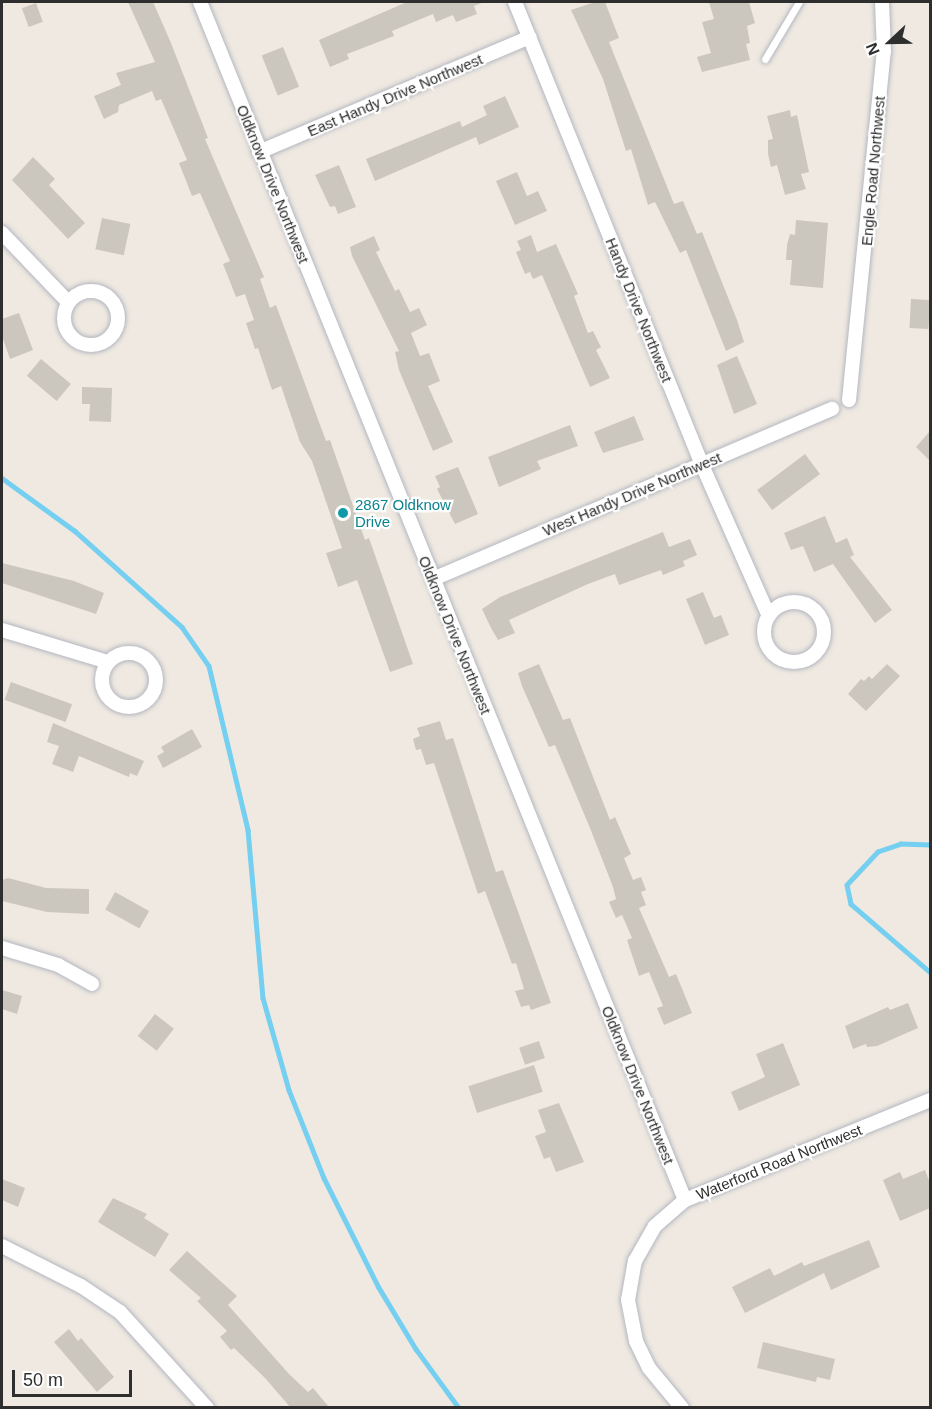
<!DOCTYPE html>
<html>
<head>
<meta charset="utf-8">
<style>
  body { margin:0 }
  #map { position:relative; width:932px; height:1409px; overflow:hidden; background:#efe9e1; font-family:Helvetica,sans-serif }
  div>[style] { position:absolute }
  .stream>* { height:4.5px; margin:-2.25px; padding:0 2.25px; transform-origin:2.25px; border-radius:2.25px; background:#75cff0 }
  .building>* { inset:0; background:#cbc7bf; transform-origin:0 0 }
  .roads { filter:drop-shadow(0 0 2px #b4b7c1) drop-shadow(0 0 2px #b4b7c1) }
  .lane>* { height:7px; margin:-3.5px; padding:0 3.5px; transform-origin:3.5px; border-radius:3.5px; background:#fff }
  .street>* { height:14px; margin:-7px; padding:0 7px; transform-origin:7px; border-radius:7px; background:#fff }
  .street>.ring { margin:-7px; padding:0; box-sizing:content-box; background:none; border:14px solid #fff; border-radius:50% }
  .dots>* { width:16px; height:16px; translate:-50% -50%; box-sizing:border-box; border:3px solid #fff; border-radius:50% }
  span { translate:-50% -50%; white-space:nowrap; text-align:center; line-height:1.15; -webkit-text-stroke:4.5px #fff; paint-order:stroke }
  .street-label { font-size:15px; color:#2e2e2e }
  .culture-label { font-size:15px; color:#0d838f }
  .left { translate:0 -50%; text-align:left }
  .frame { position:absolute; inset:0; border:3px solid #2e2e2e; pointer-events:none }
  .north { position:absolute; left:860px; top:12px; width:60px; height:60px; -webkit-text-stroke:4px #fff; paint-order:stroke; rotate:248deg; font-size:16px; font-weight:700; line-height:24px; text-align:center; color:#2e2e2e }
  .north::after { content:''; display:block; margin:auto; width:21px; height:27px; background:#2e2e2e; clip-path:polygon(50% 0,100% 100%,50% 72%,0 100%) }
  .scale { position:absolute; left:12px; top:1370px; width:120px; height:27px; box-sizing:border-box; border:3px solid #2e2e2e; border-top:0; padding-left:8px; font-size:18px; line-height:21px; white-space:nowrap; color:#2e2e2e; -webkit-text-stroke:4px #fff; paint-order:stroke }
</style>
</head>
<body>
<div id="map">
  <div class="stream">
    <i style="left:2px;top:478px;width:90px;rotate:36deg"></i>
    <i style="left:75px;top:531px;width:144px;rotate:41.9deg"></i>
    <i style="left:182px;top:627px;width:47px;rotate:55.3deg"></i>
    <i style="left:209px;top:666px;width:169px;rotate:76.6deg"></i>
    <i style="left:248px;top:830px;width:169px;rotate:84.9deg"></i>
    <i style="left:263px;top:998px;width:96px;rotate:74.2deg"></i>
    <i style="left:289px;top:1090px;width:95px;rotate:68.3deg"></i>
    <i style="left:324px;top:1178px;width:121px;rotate:63.4deg"></i>
    <i style="left:378px;top:1286px;width:74px;rotate:58.9deg"></i>
    <i style="left:416px;top:1349px;width:73px;rotate:53.9deg"></i>
    <i style="left:930px;top:845px;width:29px;rotate:-178deg"></i>
    <i style="left:901px;top:844px;width:24px;rotate:161deg"></i>
    <i style="left:878px;top:852px;width:45px;rotate:133.2deg"></i>
    <i style="left:847px;top:885px;width:19px;rotate:78deg"></i>
    <i style="left:851px;top:904px;width:104px;rotate:40.7deg"></i>
  </div>
  <div class="building">
    <i style="clip-path:polygon(128px 2px,153px 2px,171px 43px,208px 138px,205px 139px,264px 277px,260px 279px,270px 308px,276px 305px,326px 441px,330px 440px,365px 540px,369px 538px,413px 664px,390px 672px,357px 580px,338px 587px,326px 553px,342px 548px,312px 461px,300px 442px,281px 386px,272px 390px,258px 348px,255px 349px,246px 323px,254px 320px,245px 294px,236px 297px,223px 264px,230px 261px,200px 193px,192px 196px,179px 163px,187px 160px,161px 99px,156px 101px,152px 91px,119px 105px,118px 112px,104px 119px,94px 96px,121px 85px,116px 73px,155px 62px)"></i>
    <i style="clip-path:polygon(407px 2px,484px 2px,474px 6px,477px 14px,456px 22px,453px 15px,436px 22px,433px 14px,392px 31px,394px 36px,347px 54px,349px 59px,330px 67px,319px 40px)"></i>
    <i style="clip-path:polygon(595px 2px,605px 2px,619px 38px,609px 42px,674px 204px,683px 201px,697px 234px,702px 232px,737px 320px,744px 342px,726px 351px,686px 250px,680px 253px,655px 202px,648px 205px,631px 149px,626px 151px,603px 79px,571px 10px)"></i>
    <i style="clip-path:polygon(709px 2px,749px 2px,755px 23px,747px 26px,750px 43px,746px 44px,750px 60px,702px 72px,697px 57px,711px 53px,702px 22px,714px 19px)"></i>
    <i style="left:36px;top:3px;width:20px;height:15px;rotate:70deg"></i>
    <i style="left:283px;top:47px;width:43px;height:23px;rotate:68deg"></i>
    <i style="clip-path:polygon(505px 96px,519px 127px,479px 145px,476px 137px,375px 181px,366px 159px,460px 121px,462px 127px,487px 115px,483px 106px)"></i>
    <i style="clip-path:polygon(790px 110px,791px 117px,797px 115px,809px 172px,801px 174px,806px 189px,785px 195px,777px 165px,771px 167px,768px 154px,768px 140px,773px 139px,767px 116px)"></i>
    <i style="clip-path:polygon(33px 157px,55px 179px,49px 185px,85px 223px,68px 239px,12px 180px)"></i>
    <i style="clip-path:polygon(339px 165px,356px 207px,338px 214px,335px 206px,330px 207px,315px 175px)"></i>
    <i style="clip-path:polygon(517px 172px,527px 196px,538px 191px,547px 211px,515px 225px,496px 181px)"></i>
    <i style="left:102px;top:218px;width:29px;height:32px;rotate:12deg"></i>
    <i style="clip-path:polygon(796px 220px,828px 223px,823px 288px,790px 285px,792px 260px,786px 260px,787px 245px,790px 234px,795px 235px)"></i>
    <i style="clip-path:polygon(531px 235px,537px 252px,556px 244px,578px 294px,574px 296px,588px 333px,593px 331px,601px 347px,596px 350px,610px 378px,590px 387px,542px 275px,533px 279px,530px 272px,525px 274px,516px 252px,521px 250px,517px 241px)"></i>
    <i style="clip-path:polygon(374px 236px,380px 250px,376px 252px,395px 291px,399px 289px,410px 312px,419px 308px,427px 325px,411px 333px,420px 356px,429px 353px,440px 381px,428px 386px,453px 442px,433px 451px,399px 370px,395px 352px,399px 351px,352px 256px,350px 247px)"></i>
    <i style="left:911px;top:299px;width:19px;height:29px;rotate:3deg"></i>
    <i style="clip-path:polygon(19px 313px,33px 350px,10px 359px,2px 336px,2px 319px)"></i>
    <i style="clip-path:polygon(737px 356px,757px 404px,734px 414px,717px 365px)"></i>
    <i style="left:41px;top:359px;width:39px;height:22px;rotate:40deg"></i>
    <i style="clip-path:polygon(82px 387px,112px 388px,111px 422px,89px 421px,90px 404px,82px 404px)"></i>
    <i style="clip-path:polygon(634px 416px,644px 440px,603px 453px,594px 432px)"></i>
    <i style="clip-path:polygon(570px 425px,578px 446px,537px 461px,541px 469px,499px 487px,488px 457px)"></i>
    <i style="clip-path:polygon(930px 431px,930px 461px,916px 447px)"></i>
    <i style="left:805px;top:454px;width:25px;height:60px;rotate:53deg"></i>
    <i style="clip-path:polygon(458px 467px,478px 514px,455px 524px,437px 489px,440px 487px,435px 476px)"></i>
    <i style="clip-path:polygon(825px 516px,836px 543px,847px 538px,854px 555px,850px 557px,892px 610px,875px 623px,833px 564px,814px 572px,803px 546px,791px 550px,784px 533px)"></i>
    <i style="clip-path:polygon(663px 532px,669px 547px,690px 539px,697px 555px,683px 561px,685px 566px,663px 575px,661px 570px,619px 585px,615px 574px,588px 584px,509px 620px,515px 633px,498px 640px,491px 628px,482px 609px,500px 597px)"></i>
    <i style="clip-path:polygon(2px 563px,74px 581px,104px 593px,96px 614px,2px 583px)"></i>
    <i style="clip-path:polygon(703px 592px,714px 618px,721px 615px,729px 635px,705px 645px,686px 599px)"></i>
    <i style="clip-path:polygon(539px 664px,563px 720px,570px 718px,610px 820px,615px 817px,631px 854px,624px 858px,633px 880px,641px 877px,646px 890px,641px 892px,646px 905px,639px 908px,669px 977px,676px 974px,692px 1013px,664px 1025px,657px 1008px,663px 1006px,649px 972px,639px 976px,627px 940px,632px 938px,622px 915px,616px 918px,609px 902px,616px 899px,613px 887px,590px 828px,555px 745px,549px 747px,522px 686px,518px 673px)"></i>
    <i style="clip-path:polygon(887px 664px,900px 676px,866px 711px,848px 694px,861px 679px,864px 681px,869px 676px,872px 679px)"></i>
    <i style="left:11px;top:682px;width:65px;height:19px;rotate:20deg"></i>
    <i style="clip-path:polygon(440px 721px,446px 740px,453px 738px,496px 872px,503px 870px,551px 1003px,531px 1010px,529px 1005px,521px 1007px,515px 991px,524px 989px,516px 963px,512px 964px,485px 891px,478px 894px,434px 763px,426px 765px,421px 749px,416px 750px,413px 739px,420px 736px,417px 728px)"></i>
    <i style="clip-path:polygon(53px 723px,144px 761px,137px 776px,130px 773px,129px 777px,79px 756px,73px 772px,52px 764px,59px 746px,47px 742px)"></i>
    <i style="clip-path:polygon(192px 729px,202px 747px,163px 768px,157px 756px,164px 752px,161px 747px)"></i>
    <i style="clip-path:polygon(8px 878px,46px 888px,89px 889px,89px 914px,47px 912px,2px 901px,2px 880px)"></i>
    <i style="left:115px;top:892px;width:39px;height:20px;rotate:29deg"></i>
    <i style="clip-path:polygon(2px 990px,22px 996px,17px 1014px,2px 1009px)"></i>
    <i style="clip-path:polygon(908px 1003px,918px 1028px,877px 1046px,867px 1047px,866px 1044px,853px 1049px,845px 1026px,888px 1007px,890px 1010px)"></i>
    <i style="left:155px;top:1014px;width:24px;height:28px;rotate:38deg"></i>
    <i style="left:539px;top:1041px;width:18px;height:21px;rotate:71deg"></i>
    <i style="clip-path:polygon(783px 1043px,800px 1085px,739px 1111px,731px 1092px,765px 1077px,756px 1054px)"></i>
    <i style="left:534px;top:1065px;width:28px;height:69px;rotate:72deg"></i>
    <i style="clip-path:polygon(559px 1103px,584px 1162px,556px 1172px,550px 1157px,544px 1159px,535px 1136px,546px 1132px,538px 1110px)"></i>
    <i style="clip-path:polygon(925px 1170px,930px 1183px,930px 1208px,900px 1221px,883px 1180px,900px 1172px,903px 1179px)"></i>
    <i style="clip-path:polygon(2px 1179px,25px 1188px,18px 1207px,2px 1200px)"></i>
    <i style="clip-path:polygon(113px 1198px,147px 1214px,144px 1218px,169px 1234px,155px 1257px,98px 1222px)"></i>
    <i style="clip-path:polygon(869px 1240px,880px 1267px,831px 1290px,824px 1273px,745px 1313px,732px 1287px,770px 1268px,774px 1276px,802px 1262px,804px 1266px)"></i>
    <i style="clip-path:polygon(187px 1251px,237px 1296px,228px 1305px,289px 1374px,308px 1392px,313px 1388px,329px 1407px,290px 1407px,265px 1378px,234px 1348px,231px 1350px,220px 1337px,227px 1331px,197px 1301px,201px 1298px,169px 1270px)"></i>
    <i style="clip-path:polygon(69px 1329px,78px 1341px,81px 1338px,114px 1377px,97px 1392px,54px 1342px)"></i>
    <i style="clip-path:polygon(763px 1342px,835px 1359px,830px 1380px,817px 1377px,816px 1382px,757px 1368px)"></i>
  </div>
  <div class="roads">
    <div class="lane">
      <i style="left:765px;top:59px;width:66px;rotate:-59.2deg"></i>
    </div>
    <div class="street">
      <i style="left:200px;top:2px;width:1292px;rotate:67.96deg"></i>
      <i style="left:515px;top:2px;width:499px;rotate:68deg"></i>
      <i style="left:702px;top:465px;width:165px;rotate:66.1deg"></i>
      <i style="left:259px;top:152px;width:294px;rotate:-23deg"></i>
      <i style="left:2px;top:233px;width:95px;rotate:46.3deg"></i>
      <i class="ring" style="left:64px;top:291px;width:40px;height:40px"></i>
      <i style="left:849px;top:400px;width:350px;rotate:-84.3deg"></i>
      <i style="left:884px;top:52px;width:50px;rotate:-92.3deg"></i>
      <i style="left:433px;top:579px;width:434px;rotate:-23.1deg"></i>
      <i class="ring" style="left:764px;top:602px;width:46px;height:46px"></i>
      <i style="left:2px;top:630px;width:111px;rotate:16.8deg"></i>
      <i class="ring" style="left:102px;top:653px;width:40px;height:40px"></i>
      <i style="left:2px;top:948px;width:59px;rotate:16.9deg"></i>
      <i style="left:58px;top:965px;width:39px;rotate:29deg"></i>
      <i style="left:2px;top:1246px;width:89px;rotate:26.9deg"></i>
      <i style="left:81px;top:1286px;width:47px;rotate:33.7deg"></i>
      <i style="left:120px;top:1312px;width:130px;rotate:47.8deg"></i>
      <i style="left:682px;top:1408px;width:52px;rotate:-129.5deg"></i>
      <i style="left:649px;top:1368px;width:30px;rotate:-116deg"></i>
      <i style="left:636px;top:1341px;width:42px;rotate:-101deg"></i>
      <i style="left:628px;top:1300px;width:40px;rotate:-80deg"></i>
      <i style="left:635px;top:1261px;width:40px;rotate:-60.3deg"></i>
      <i style="left:655px;top:1226px;width:40px;rotate:-41deg"></i>
      <i style="left:685px;top:1200px;width:265px;rotate:-22.2deg"></i>
    </div>
  </div>
  <div class="dots">
    <i style="left:343px;top:513px;background:#0f9aa8"></i>
  </div>
  <div class="street-label">
    <span style="left:395px;top:95px;rotate:-23deg">East Handy Drive Northwest</span>
    <span style="left:873px;top:171px;rotate:-85deg">Engle Road Northwest</span>
    <span style="left:273px;top:184px;rotate:68deg">Oldknow Drive Northwest</span>
    <span style="left:639px;top:310px;rotate:68deg">Handy Drive Northwest</span>
    <span style="left:632px;top:494px;rotate:-23deg">West Handy Drive Northwest</span>
    <span style="left:455px;top:635px;rotate:68deg">Oldknow Drive Northwest</span>
    <span style="left:638px;top:1085px;rotate:68deg">Oldknow Drive Northwest</span>
    <span style="left:779px;top:1162px;rotate:-22deg">Waterford Road Northwest</span>
  </div>
  <div class="culture-label">
    <span class="left" style="left:355px;top:513px">2867 Oldknow<br>Drive</span>
  </div>
  <div class="frame"></div>
  <div class="north">N</div>
  <div class="scale">50 m</div>
</div>
</body>
</html>
